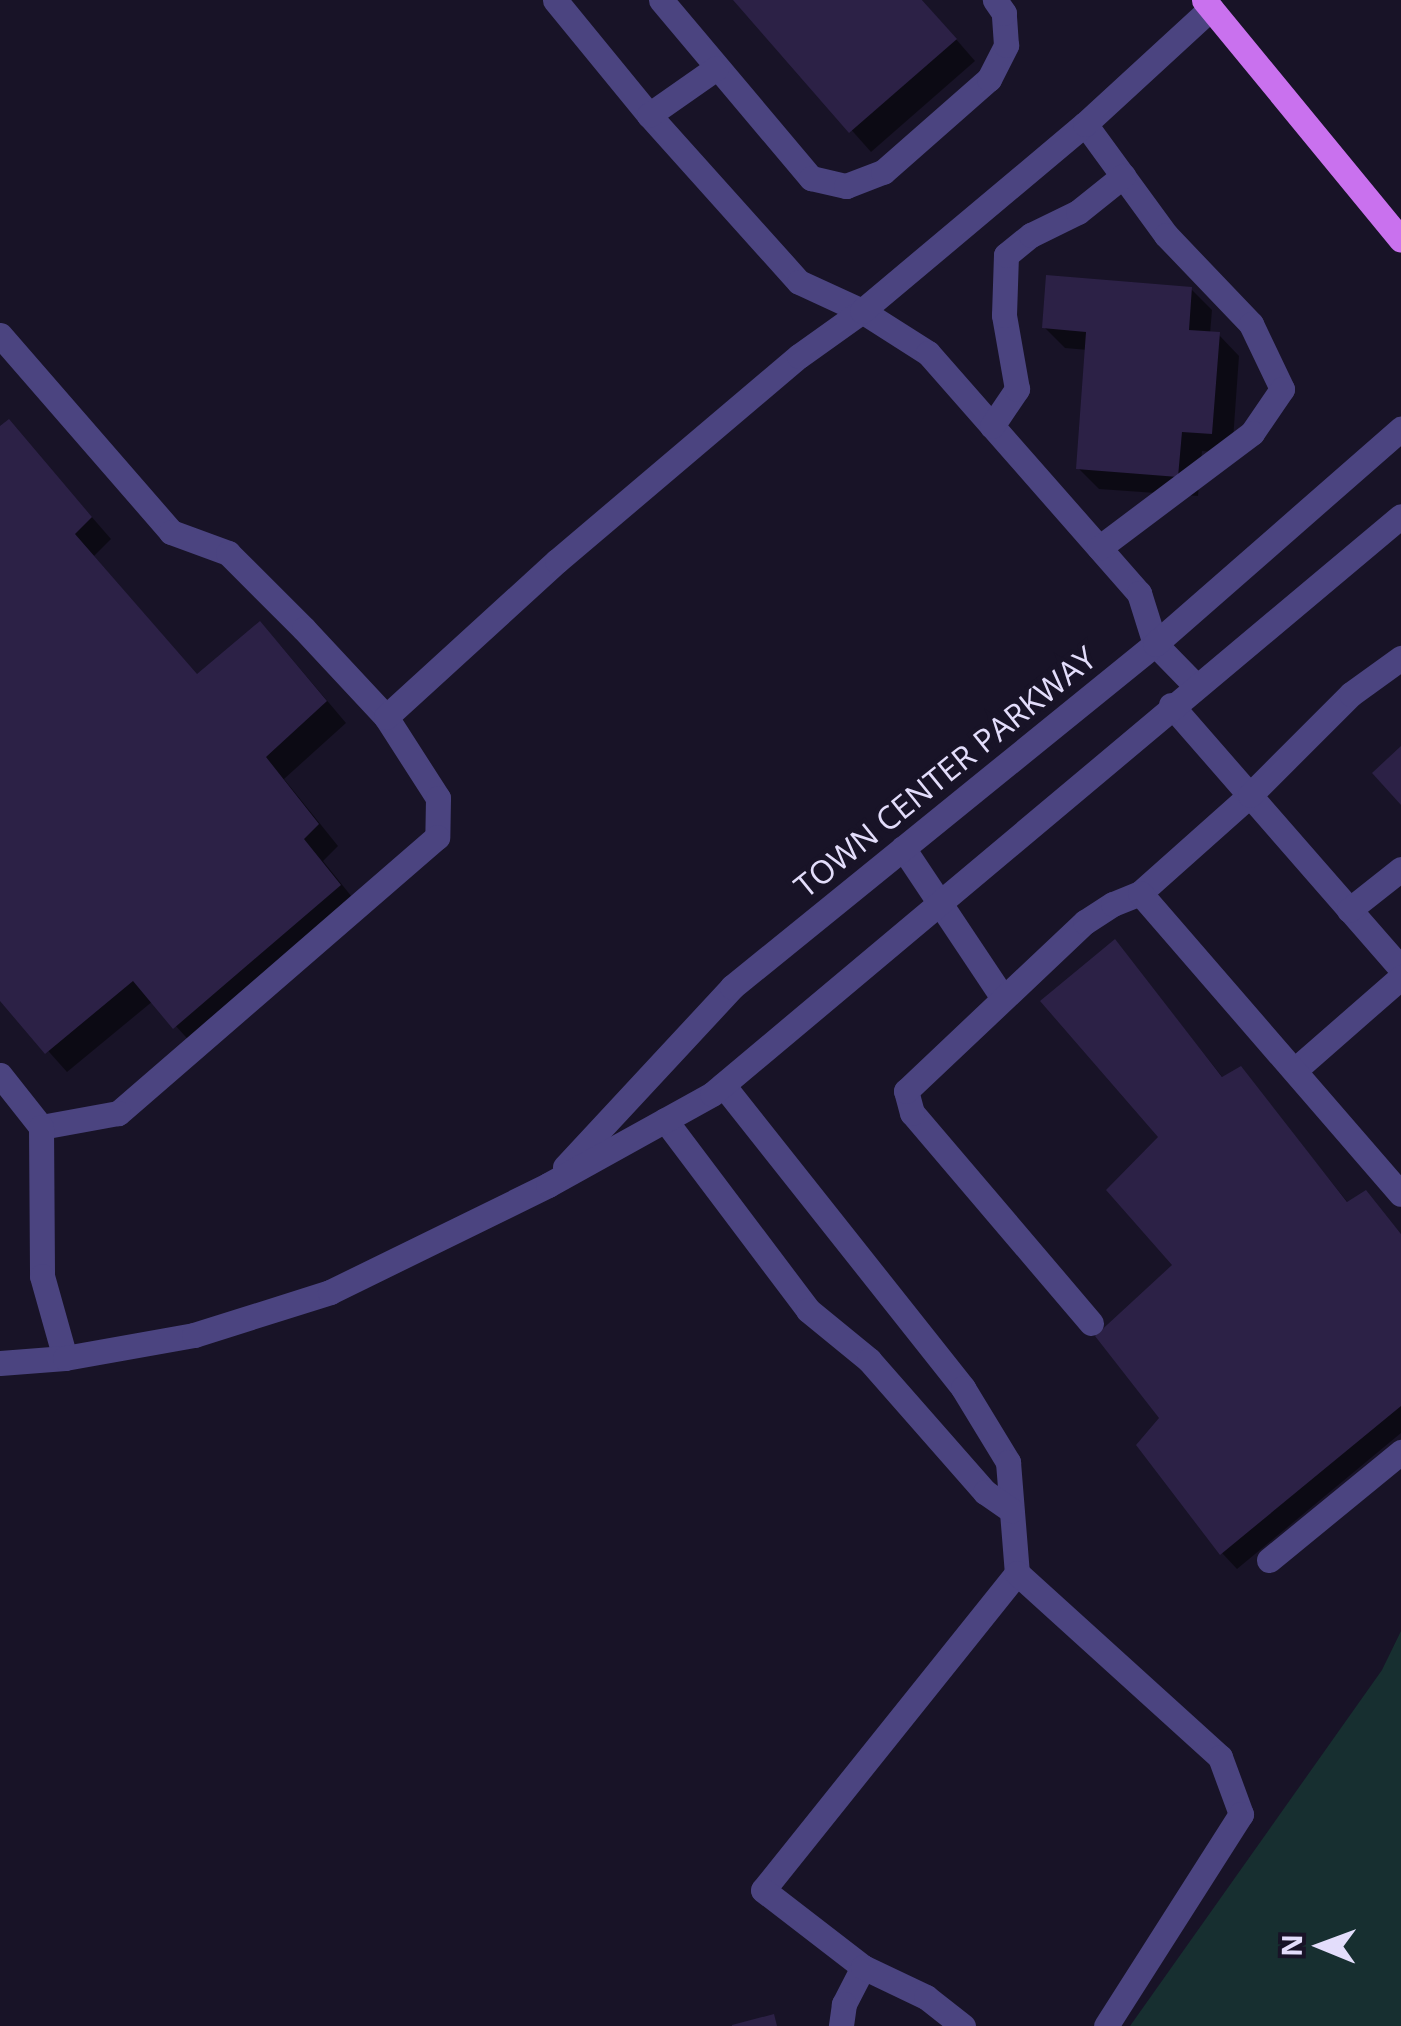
<!DOCTYPE html>
<html>
<head>
<meta charset="utf-8">
<style>
  body { margin:0 }
  #map { position:relative; width:1401px; height:2026px; overflow:hidden; background:#181327; font-family:"Open Sans",sans-serif }
  div>[style] { position:absolute }
  .green>* { inset:0; background:#172f30 }
  .shadow>* { inset:0; background:#0007 }
  .building>* { inset:0; background:#2c2146 }
  .minor>* { height:25px; margin:-12.5px; padding:0 12.5px; transform-origin:12.5px; border-radius:12.5px; background:#4b4480 }
  .major>* { height:25px; margin:-12.5px; padding:0 12.5px; transform-origin:12.5px; border-radius:12.5px; background:#c971ee }
  span { translate:-50% -50%; white-space:nowrap; text-align:center; line-height:1.15; -webkit-text-stroke:9px #181327; paint-order:stroke }
  .street-label { font-size:32px; color:#e3ddfb }
  .north { position:absolute; left:1271px; top:1896px; width:100px; height:100px; -webkit-text-stroke:8px #181327; paint-order:stroke; rotate:271deg; font-size:28px; font-weight:700; line-height:40px; text-align:center; color:#e3ddfb }
  .north::after { content:''; display:block; margin:auto; width:35px; height:45px; background:#e3ddfb; clip-path:polygon(50% 0,100% 100%,50% 72%,0 100%) }
</style>
</head>
<body>
<div id="map">
  <div class="green">
    <i style="clip-path:polygon(1401px 1631px,1401px 2026px,1130px 2026px,1382px 1670px)"></i>
  </div>
  <div class="shadow">
    <i style="clip-path:polygon(736px 0,922px 0,975px 61px,871px 152px)"></i>
    <i style="clip-path:polygon(1191px 289px,1212px 310px,1210px 334px,1219px 335px,1239px 356px,1232px 454px,1202px 451px,1198px 496px,1099px 489px,1078px 468px,1088px 350px,1065px 348px,1044px 327px)"></i>
    <i style="clip-path:polygon(9px 422px,111px 539px,94px 556px,198px 676px,280px 645px,346px 723px,284px 779px,338px 846px,323px 861px,360px 907px,195px 1047px,153px 1001px,67px 1072px,0 997px,0 429px)"></i>
    <i style="clip-path:polygon(1115px 942px,1224px 1079px,1241px 1069px,1349px 1204px,1366px 1193px,1401px 1234px,1401px 1433px,1237px 1569px,1222px 1553px,1176px 1265px,1161px 1137px)"></i>
  </div>
  <div class="building">
    <i style="clip-path:polygon(733px 0,922px 0,957px 39px,849px 133px)"></i>
    <i style="clip-path:polygon(1046px 275px,1192px 287px,1189px 330px,1220px 332px,1212px 434px,1182px 432px,1178px 477px,1076px 469px,1086px 332px,1042px 328px)"></i>
    <i style="clip-path:polygon(9px 419px,92px 517px,75px 534px,197px 674px,260px 621px,327px 701px,266px 757px,319px 824px,304px 839px,341px 885px,173px 1029px,133px 981px,45px 1054px,0 1001px,0 426px)"></i>
    <i style="clip-path:polygon(1401px 746px,1401px 805px,1372px 773px)"></i>
    <i style="clip-path:polygon(1115px 939px,1222px 1077px,1241px 1066px,1347px 1202px,1366px 1190px,1401px 1234px,1401px 1406px,1220px 1555px,1136px 1445px,1159px 1418px,1095px 1336px,1172px 1265px,1106px 1190px,1158px 1137px,1040px 1001px)"></i>
    <i style="clip-path:polygon(774px 2014px,777px 2026px,732px 2026px,732px 2025px)"></i>
  </div>
  <div class="minor">
    <i style="left:555px;top:0;width:149px;rotate:50.7deg"></i>
    <i style="left:649px;top:115px;width:224px;rotate:48.1deg"></i>
    <i style="left:799px;top:282px;width:69px;rotate:24.7deg"></i>
    <i style="left:862px;top:311px;width:78px;rotate:32.5deg"></i>
    <i style="left:928px;top:353px;width:320px;rotate:48.7deg"></i>
    <i style="left:1139px;top:593px;width:53px;rotate:72.6deg"></i>
    <i style="left:1155px;top:644px;width:57px;rotate:45.7deg"></i>
    <i style="left:661px;top:0;width:233px;rotate:49.9deg"></i>
    <i style="left:811px;top:178px;width:36px;rotate:13deg"></i>
    <i style="left:846px;top:186px;width:40px;rotate:-21deg"></i>
    <i style="left:883px;top:172px;width:141px;rotate:-41.3deg"></i>
    <i style="left:989px;top:79px;width:38px;rotate:-63deg"></i>
    <i style="left:1006px;top:45px;width:32px;rotate:-94deg"></i>
    <i style="left:1004px;top:13px;width:16px;rotate:-125deg"></i>
    <i style="left:649px;top:115px;width:82px;rotate:-35deg"></i>
    <i style="left:1085px;top:124px;width:137px;rotate:53.9deg"></i>
    <i style="left:1166px;top:235px;width:123px;rotate:46.3deg"></i>
    <i style="left:1251px;top:324px;width:72px;rotate:64.5deg"></i>
    <i style="left:1282px;top:389px;width:53px;rotate:124.3deg"></i>
    <i style="left:1252px;top:433px;width:191px;rotate:143.1deg"></i>
    <i style="left:0;top:335px;width:261px;rotate:49deg"></i>
    <i style="left:171px;top:532px;width:61px;rotate:20.2deg"></i>
    <i style="left:228px;top:553px;width:107px;rotate:45deg"></i>
    <i style="left:304px;top:629px;width:120px;rotate:47deg"></i>
    <i style="left:386px;top:717px;width:96px;rotate:57.3deg"></i>
    <i style="left:438px;top:798px;width:39px;rotate:91deg"></i>
    <i style="left:437px;top:837px;width:422px;rotate:139.1deg"></i>
    <i style="left:118px;top:1113px;width:78px;rotate:169.7deg"></i>
    <i style="left:992px;top:426px;width:45px;rotate:-56deg"></i>
    <i style="left:1017px;top:389px;width:75px;rotate:-100deg"></i>
    <i style="left:1004px;top:315px;width:60px;rotate:-88.1deg"></i>
    <i style="left:1006px;top:255px;width:32px;rotate:-39deg"></i>
    <i style="left:1031px;top:235px;width:52px;rotate:-26.1deg"></i>
    <i style="left:1078px;top:212px;width:58px;rotate:-38.7deg"></i>
    <i style="left:1171px;top:705px;width:350px;rotate:48.9deg"></i>
    <i style="left:386px;top:717px;width:231px;rotate:-42.4deg"></i>
    <i style="left:557px;top:561px;width:317px;rotate:-40.3deg"></i>
    <i style="left:799px;top:356px;width:77px;rotate:-35.5deg"></i>
    <i style="left:862px;top:311px;width:291px;rotate:-40deg"></i>
    <i style="left:1085px;top:124px;width:171px;rotate:-42.6deg"></i>
    <i style="left:903px;top:848px;width:180px;rotate:56.3deg"></i>
    <i style="left:1140px;top:893px;width:147px;rotate:-41.7deg"></i>
    <i style="left:1250px;top:795px;width:143px;rotate:-45deg"></i>
    <i style="left:1351px;top:694px;width:62px;rotate:-35.8deg"></i>
    <i style="left:1349px;top:910px;width:66px;rotate:-38.3deg"></i>
    <i style="left:1296px;top:1069px;width:140px;rotate:-41.2deg"></i>
    <i style="left:0;top:1075px;width:66px;rotate:51.7deg"></i>
    <i style="left:41px;top:1127px;width:149px;rotate:89.6deg"></i>
    <i style="left:42px;top:1276px;width:85px;rotate:74.3deg"></i>
    <i style="left:723px;top:1085px;width:387px;rotate:51.6deg"></i>
    <i style="left:963px;top:1388px;width:87px;rotate:58.7deg"></i>
    <i style="left:1008px;top:1462px;width:111px;rotate:85.4deg"></i>
    <i style="left:1017px;top:1573px;width:406px;rotate:128.7deg"></i>
    <i style="left:763px;top:1890px;width:126px;rotate:37.6deg"></i>
    <i style="left:863px;top:1967px;width:42px;rotate:117.2deg"></i>
    <i style="left:844px;top:2004px;width:22px;rotate:98deg"></i>
    <i style="left:665px;top:1120px;width:238px;rotate:53deg"></i>
    <i style="left:808px;top:1310px;width:79px;rotate:39.3deg"></i>
    <i style="left:869px;top:1360px;width:176px;rotate:48.7deg"></i>
    <i style="left:985px;top:1492px;width:32px;rotate:35deg"></i>
    <i style="left:565px;top:1167px;width:246px;rotate:-47.1deg"></i>
    <i style="left:732px;top:987px;width:545px;rotate:-39.04deg"></i>
    <i style="left:1155px;top:644px;width:327px;rotate:-41.2deg"></i>
    <i style="left:1091px;top:1323px;width:276px;rotate:-130.4deg"></i>
    <i style="left:912px;top:1113px;width:23px;rotate:-105deg"></i>
    <i style="left:906px;top:1091px;width:246px;rotate:-43.4deg"></i>
    <i style="left:1085px;top:922px;width:33px;rotate:-33deg"></i>
    <i style="left:1113px;top:904px;width:29px;rotate:-22deg"></i>
    <i style="left:1140px;top:893px;width:398px;rotate:49.1deg"></i>
    <i style="left:0;top:1363px;width:65px;rotate:-4.4deg"></i>
    <i style="left:65px;top:1358px;width:131px;rotate:-10.1deg"></i>
    <i style="left:194px;top:1335px;width:143px;rotate:-17.5deg"></i>
    <i style="left:330px;top:1292px;width:243px;rotate:-26.1deg"></i>
    <i style="left:548px;top:1185px;width:188px;rotate:-29deg"></i>
    <i style="left:712px;top:1094px;width:899px;rotate:-39.99deg"></i>
    <i style="left:1269px;top:1560px;width:171px;rotate:-39.3deg"></i>
    <i style="left:1017px;top:1573px;width:274px;rotate:42.2deg"></i>
    <i style="left:1220px;top:1757px;width:61px;rotate:69.8deg"></i>
    <i style="left:1241px;top:1814px;width:251px;rotate:122.5deg"></i>
    <i style="left:863px;top:1967px;width:70px;rotate:25.5deg"></i>
    <i style="left:926px;top:1997px;width:47px;rotate:38.1deg"></i>
  </div>
  <div class="major">
    <i style="left:1204px;top:0;width:310px;rotate:50.6deg"></i>
  </div>
  <div class="street-label">
    <span style="left:945px;top:772px;rotate:-39deg">TOWN CENTER PARKWAY</span>
  </div>
  <div class="north">N</div>
</div>
</body>
</html>
